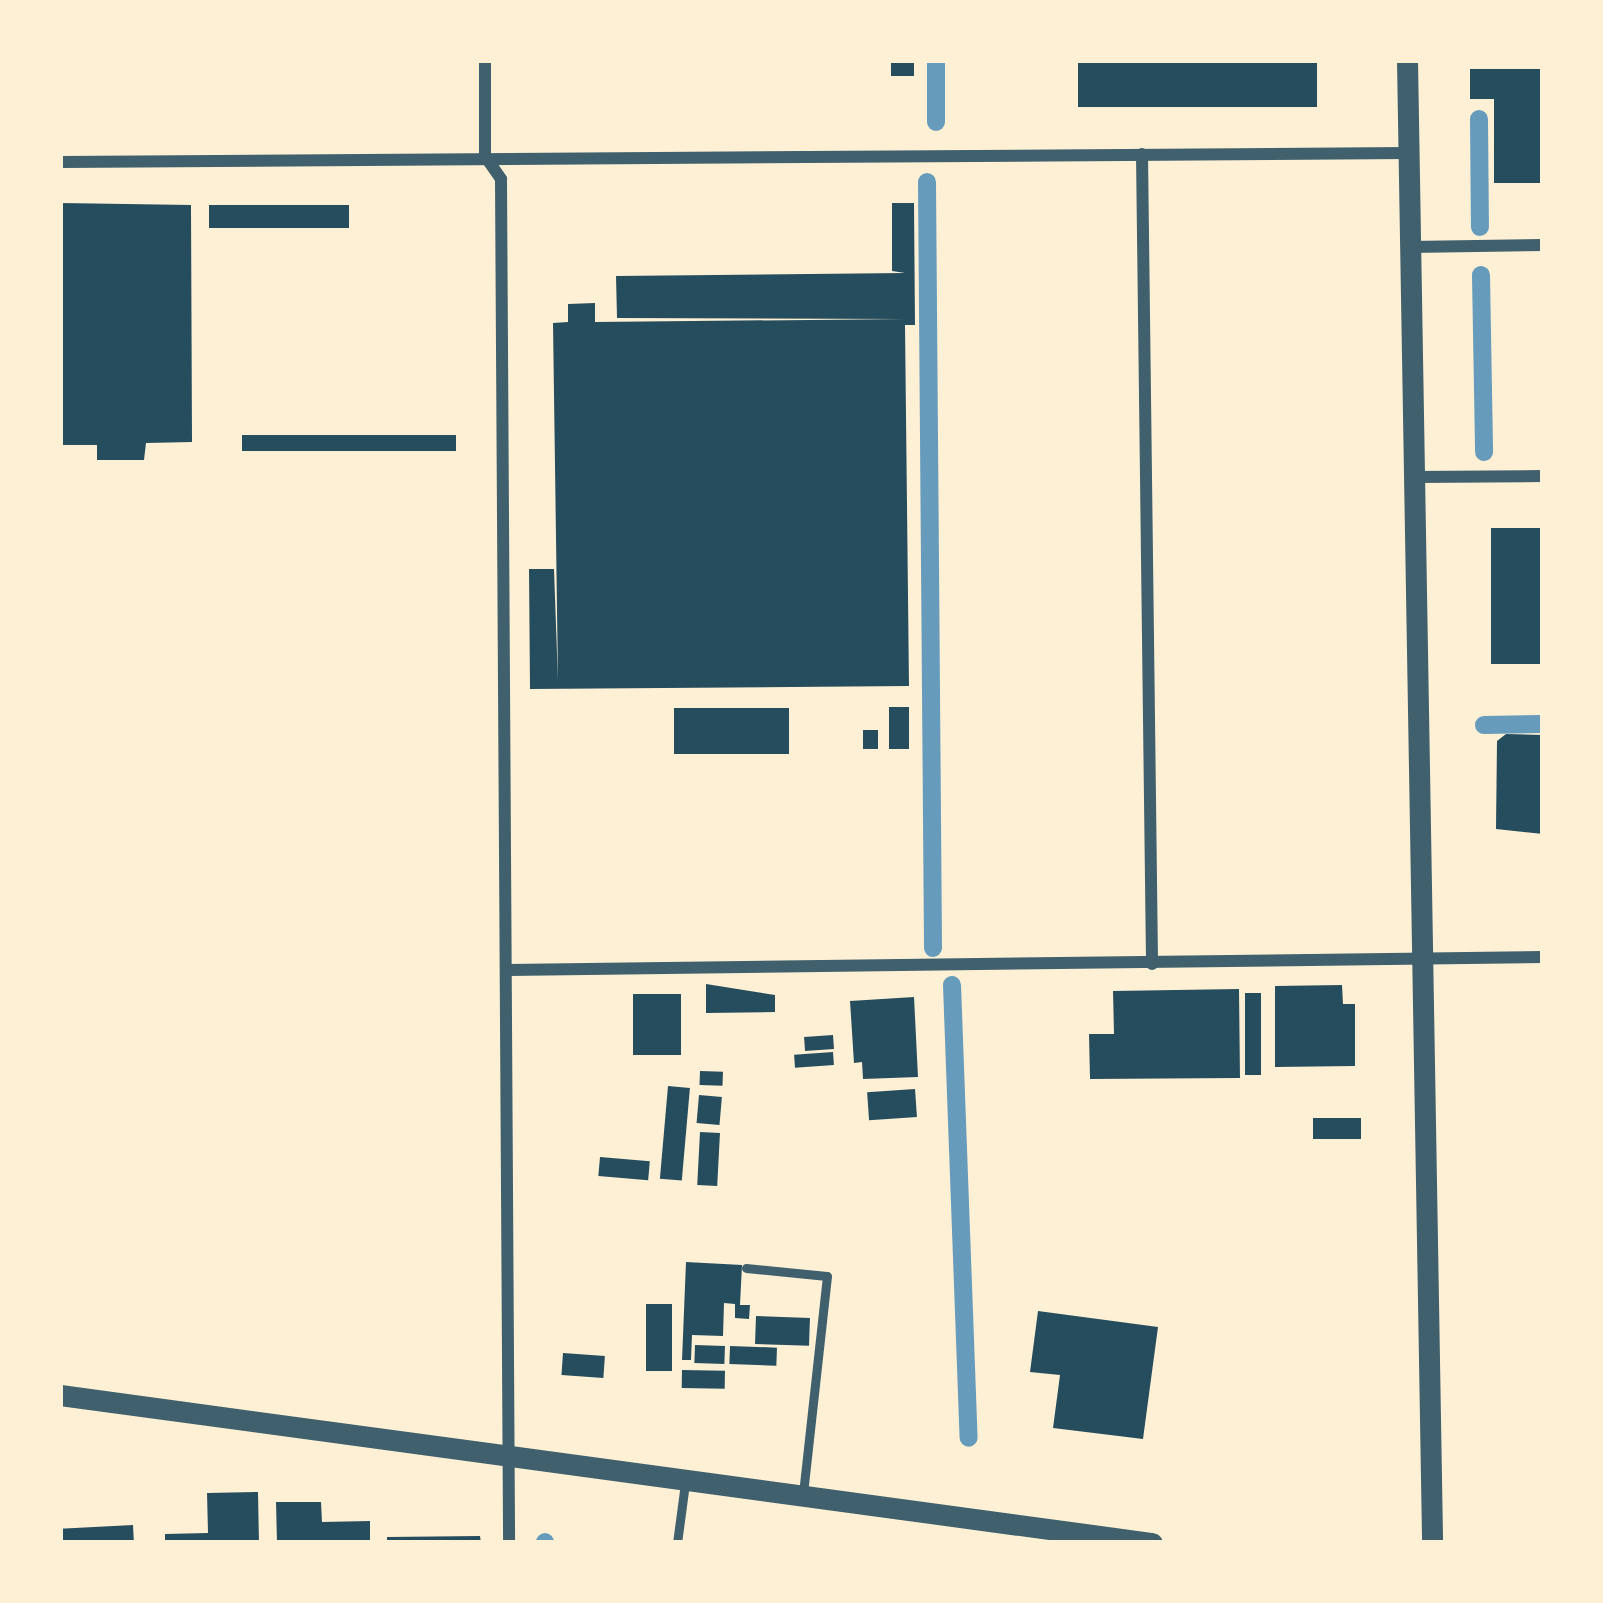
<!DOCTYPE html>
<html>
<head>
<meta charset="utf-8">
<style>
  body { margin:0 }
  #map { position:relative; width:1603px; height:1603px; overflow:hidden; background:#fdf0d5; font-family:Commissioner,sans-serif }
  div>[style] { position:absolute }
  .stream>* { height:18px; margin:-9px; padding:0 9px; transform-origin:9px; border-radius:9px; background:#669bbc }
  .building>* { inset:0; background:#264d5e; transform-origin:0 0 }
  .service>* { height:9px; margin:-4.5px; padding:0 4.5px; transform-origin:4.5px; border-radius:4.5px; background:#3f606c }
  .minor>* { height:12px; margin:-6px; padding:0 6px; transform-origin:6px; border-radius:6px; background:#3f606c }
  .tertiary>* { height:21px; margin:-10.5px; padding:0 10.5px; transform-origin:10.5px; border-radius:10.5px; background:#3f606c }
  span { translate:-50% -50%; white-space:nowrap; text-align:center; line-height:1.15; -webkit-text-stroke:9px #fdf0d5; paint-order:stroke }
  .frame { position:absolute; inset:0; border:63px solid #fdf0d5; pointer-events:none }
</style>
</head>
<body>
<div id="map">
  <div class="stream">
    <i style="left:936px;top:60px;width:62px;rotate:90deg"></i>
    <i style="left:1479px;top:119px;width:108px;rotate:89.5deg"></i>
    <i style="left:927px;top:182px;width:766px;rotate:89.55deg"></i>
    <i style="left:1481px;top:275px;width:177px;rotate:89deg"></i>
    <i style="left:1484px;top:725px;width:59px;rotate:-1deg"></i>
    <i style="left:952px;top:985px;width:453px;rotate:87.9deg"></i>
    <i style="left:545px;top:1542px;width:1px;rotate:90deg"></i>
  </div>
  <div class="building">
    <i style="left:891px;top:60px;width:23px;height:16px"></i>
    <i style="left:1078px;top:60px;width:239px;height:47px"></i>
    <i style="clip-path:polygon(1470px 69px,1543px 69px,1543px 183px,1494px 183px,1494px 99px,1470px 99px)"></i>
    <i style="clip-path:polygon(60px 203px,191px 205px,192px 442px,146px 443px,144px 460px,97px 460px,97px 445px,60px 445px)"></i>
    <i style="clip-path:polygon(892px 203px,914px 203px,915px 325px,905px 325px,909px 686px,530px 689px,529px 569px,554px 569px,558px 681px,553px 323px,568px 322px,568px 304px,595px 303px,595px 322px,906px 319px,617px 318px,616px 276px,905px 273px,892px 271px)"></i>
    <i style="left:349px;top:205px;width:23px;height:140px;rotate:90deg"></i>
    <i style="left:456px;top:435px;width:16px;height:214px;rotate:90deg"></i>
    <i style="left:1543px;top:528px;width:136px;height:52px;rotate:90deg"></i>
    <i style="left:889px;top:707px;width:20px;height:42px"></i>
    <i style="left:789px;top:708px;width:46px;height:115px;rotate:90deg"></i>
    <i style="left:878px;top:730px;width:19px;height:15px;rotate:90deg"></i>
    <i style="clip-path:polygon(1506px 734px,1543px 735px,1543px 834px,1496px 829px,1497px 741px)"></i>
    <i style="clip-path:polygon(706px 984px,775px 995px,775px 1012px,706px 1013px)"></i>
    <i style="clip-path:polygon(1342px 985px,1343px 1004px,1355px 1004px,1355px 1066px,1275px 1067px,1275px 986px)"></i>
    <i style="clip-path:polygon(1239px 989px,1240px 1078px,1090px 1079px,1089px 1034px,1114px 1034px,1113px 991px)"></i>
    <i style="left:1245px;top:993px;width:16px;height:82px"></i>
    <i style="left:633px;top:994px;width:48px;height:61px"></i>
    <i style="clip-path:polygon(914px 997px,918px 1077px,863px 1079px,862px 1062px,854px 1063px,850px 1001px)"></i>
    <i style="left:833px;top:1035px;width:14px;height:29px;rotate:86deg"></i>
    <i style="left:833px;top:1052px;width:13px;height:39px;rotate:86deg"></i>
    <i style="left:700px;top:1071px;width:23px;height:14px;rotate:2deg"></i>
    <i style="left:668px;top:1086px;width:22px;height:93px;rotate:5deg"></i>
    <i style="left:915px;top:1089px;width:28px;height:48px;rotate:86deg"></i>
    <i style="left:699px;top:1095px;width:23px;height:28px;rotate:5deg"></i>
    <i style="left:1313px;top:1118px;width:48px;height:21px"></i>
    <i style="left:700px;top:1132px;width:20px;height:53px;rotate:3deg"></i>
    <i style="left:600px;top:1157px;width:50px;height:19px;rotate:5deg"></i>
    <i style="clip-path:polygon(686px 1262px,742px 1265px,740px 1305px,750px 1305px,749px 1319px,735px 1318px,735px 1304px,724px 1303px,723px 1336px,692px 1335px,691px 1360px,682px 1360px)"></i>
    <i style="left:646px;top:1304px;width:26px;height:67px"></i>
    <i style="clip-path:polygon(1038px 1311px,1158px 1327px,1143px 1439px,1053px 1428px,1060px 1375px,1030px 1372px)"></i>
    <i style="left:756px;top:1316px;width:54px;height:28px;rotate:2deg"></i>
    <i style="left:695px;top:1345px;width:30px;height:18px;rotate:2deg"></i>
    <i style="left:730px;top:1346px;width:47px;height:18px;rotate:2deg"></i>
    <i style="left:563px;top:1353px;width:42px;height:22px;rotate:4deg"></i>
    <i style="left:682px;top:1370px;width:43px;height:18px;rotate:1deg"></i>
    <i style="clip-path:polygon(258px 1492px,259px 1543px,165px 1543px,165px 1534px,208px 1533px,207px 1493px)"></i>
    <i style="clip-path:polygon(276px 1502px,321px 1502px,322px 1522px,370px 1521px,370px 1543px,277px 1543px)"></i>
    <i style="left:133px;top:1525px;width:18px;height:73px;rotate:87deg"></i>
    <i style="clip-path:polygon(480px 1536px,481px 1543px,387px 1543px,387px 1537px)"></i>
  </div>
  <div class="service">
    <i style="left:746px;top:1268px;width:81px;rotate:5.6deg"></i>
    <i style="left:827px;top:1276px;width:219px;rotate:96.3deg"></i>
    <i style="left:677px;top:1543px;width:61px;rotate:-82.4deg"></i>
  </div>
  <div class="minor">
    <i style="left:485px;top:60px;width:96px;rotate:90deg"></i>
    <i style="left:485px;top:156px;width:28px;rotate:55deg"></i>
    <i style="left:501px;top:179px;width:1364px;rotate:89.66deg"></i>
    <i style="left:1142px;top:154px;width:810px;rotate:89.29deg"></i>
    <i style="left:60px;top:162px;width:1348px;rotate:-0.38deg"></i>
    <i style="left:1410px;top:247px;width:133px;rotate:-0.9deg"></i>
    <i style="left:1414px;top:477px;width:129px;rotate:-0.4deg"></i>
    <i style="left:507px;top:970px;width:1036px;rotate:-0.72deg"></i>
  </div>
  <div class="tertiary">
    <i style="left:1407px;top:60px;width:1483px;rotate:89.03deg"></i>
    <i style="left:60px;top:1395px;width:1102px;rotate:7.72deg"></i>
  </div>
  <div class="frame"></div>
</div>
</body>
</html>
